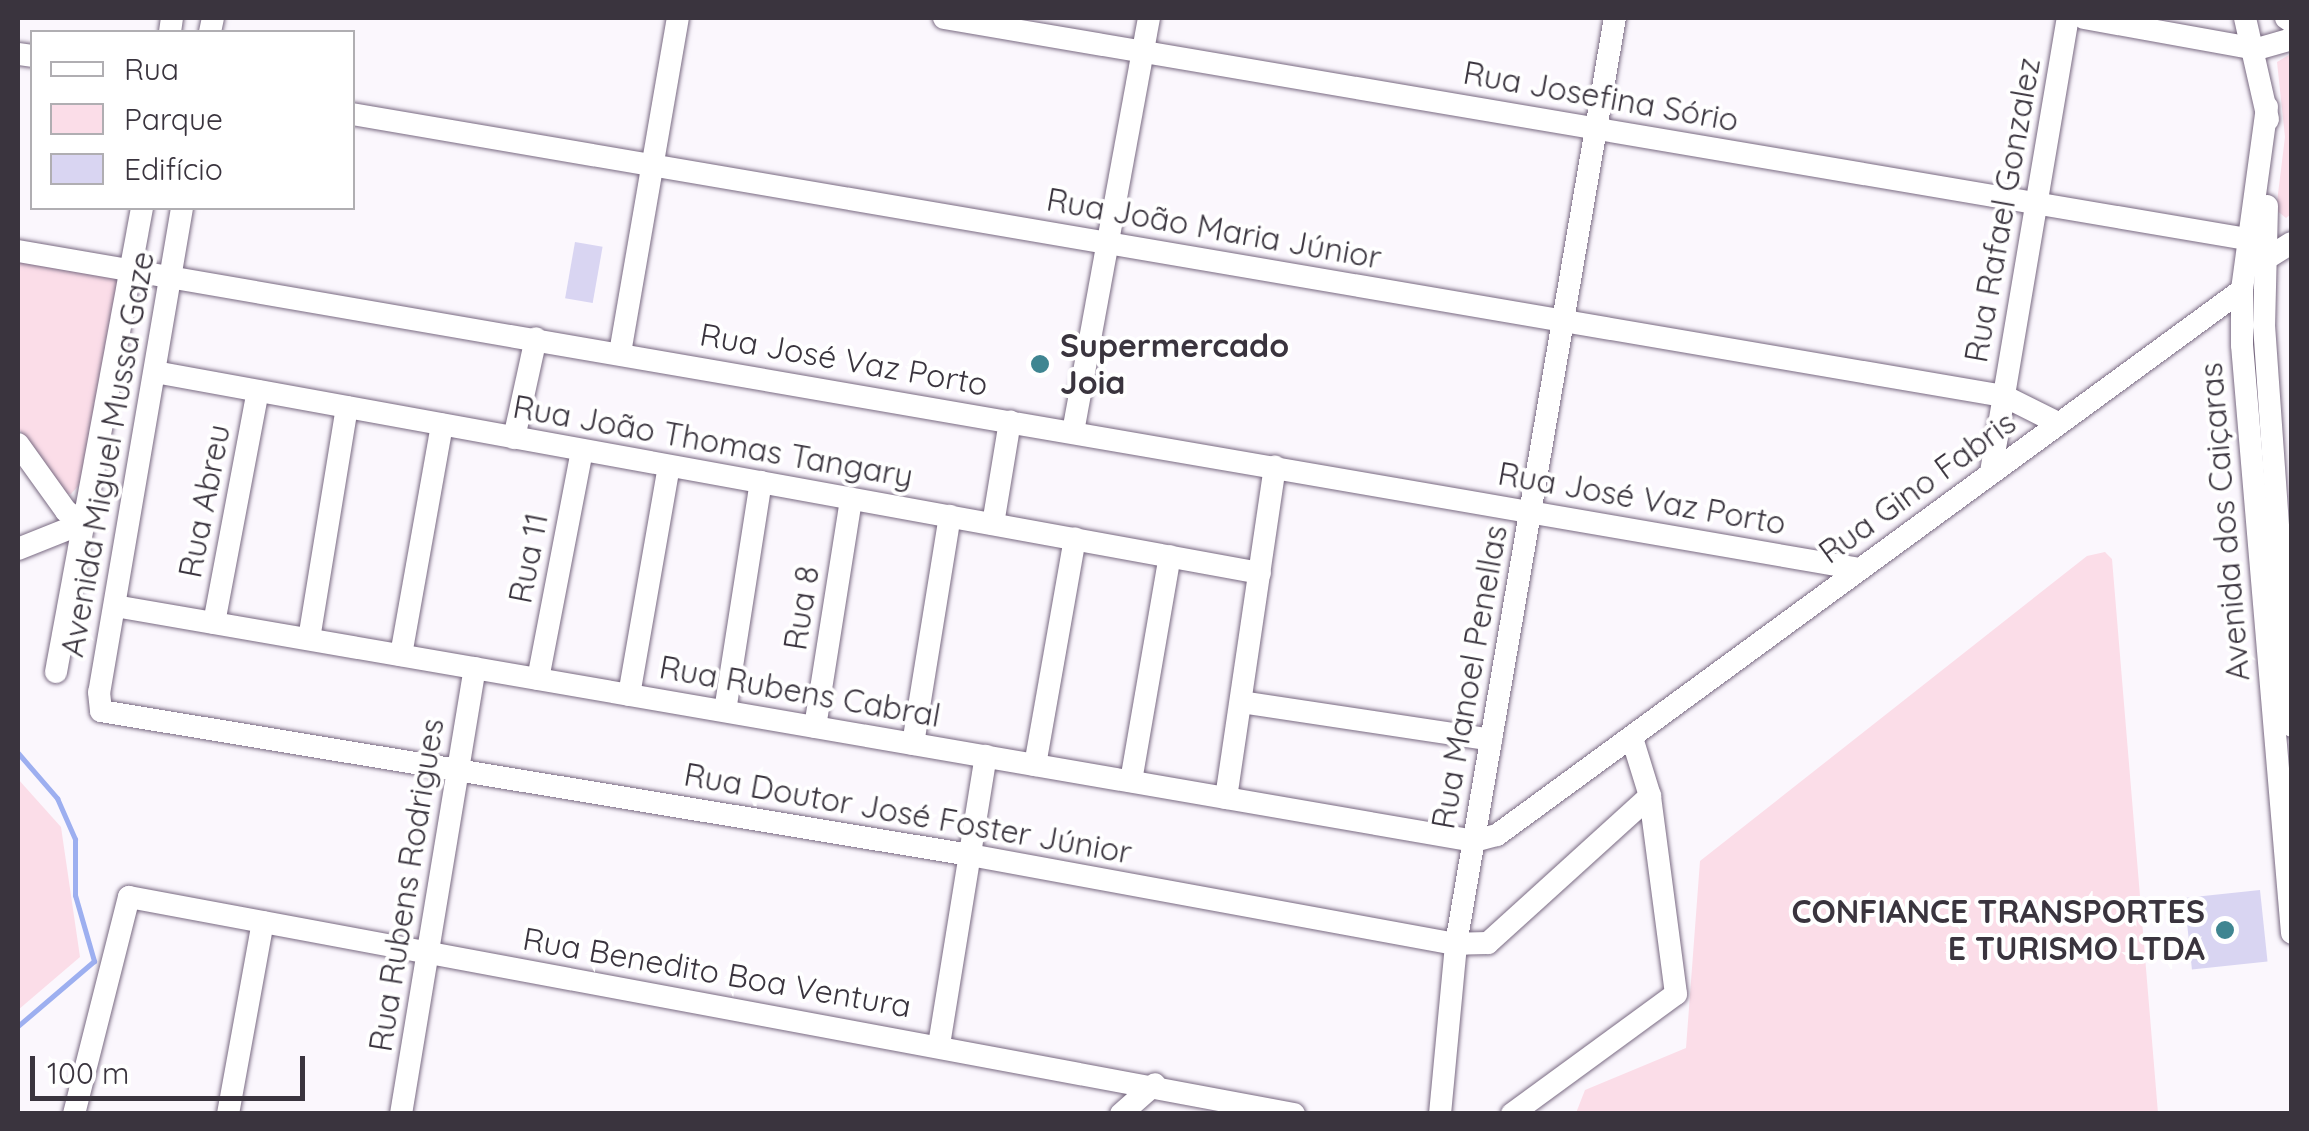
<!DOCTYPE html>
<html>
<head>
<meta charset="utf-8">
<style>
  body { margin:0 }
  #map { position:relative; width:2309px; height:1131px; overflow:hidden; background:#fbf7fd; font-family:Quicksand,sans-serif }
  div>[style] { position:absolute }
  .green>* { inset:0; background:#fbdde8 }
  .stream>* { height:5px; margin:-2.5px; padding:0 2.5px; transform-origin:2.5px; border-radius:2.5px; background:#9daff0 }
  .building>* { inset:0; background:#d9d5f2; transform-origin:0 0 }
  .roads { filter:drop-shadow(0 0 2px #796a82) drop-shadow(0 0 2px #796a82) }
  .minor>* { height:22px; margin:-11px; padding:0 11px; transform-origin:11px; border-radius:11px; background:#fff }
  .dots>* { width:28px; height:28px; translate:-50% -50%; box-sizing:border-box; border:5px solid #fff; border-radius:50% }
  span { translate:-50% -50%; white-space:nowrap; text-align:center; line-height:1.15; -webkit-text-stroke:8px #fff; paint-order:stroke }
  .street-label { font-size:32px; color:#3a343e }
  .poi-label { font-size:32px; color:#3a343e; font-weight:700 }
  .left { translate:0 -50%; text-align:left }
  .right { translate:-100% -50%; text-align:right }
  .frame { position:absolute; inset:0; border:20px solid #3a343e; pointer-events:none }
  .legend { position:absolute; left:30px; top:30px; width:325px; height:180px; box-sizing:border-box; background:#fff; border:2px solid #b0aeb2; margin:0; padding:12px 18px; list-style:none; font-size:30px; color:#3a343e }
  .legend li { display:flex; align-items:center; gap:20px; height:50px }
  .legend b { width:50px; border:2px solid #b0aeb2 }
  .scale { position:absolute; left:30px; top:1056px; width:275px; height:45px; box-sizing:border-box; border:5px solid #3a343e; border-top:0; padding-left:12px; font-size:30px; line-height:35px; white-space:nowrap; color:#3a343e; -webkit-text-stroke:8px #fff; paint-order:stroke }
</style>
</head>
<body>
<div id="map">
  <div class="green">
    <i style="clip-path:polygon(2289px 55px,2291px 214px,2286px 218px,2276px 210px,2285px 137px,2277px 62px)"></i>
    <i style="clip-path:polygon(18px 260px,121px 278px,80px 484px,71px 494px,61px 493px,18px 427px)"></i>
    <i style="clip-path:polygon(2105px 552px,2112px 559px,2158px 1113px,1576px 1113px,1585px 1090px,1686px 1048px,1700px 861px,2087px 556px)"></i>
    <i style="clip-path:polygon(18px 779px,61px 827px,80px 957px,18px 1010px)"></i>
  </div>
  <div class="stream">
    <i style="left:18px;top:753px;width:60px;rotate:49.1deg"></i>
    <i style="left:57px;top:798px;width:45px;rotate:66.3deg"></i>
    <i style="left:75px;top:839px;width:56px;rotate:90deg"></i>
    <i style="left:75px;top:895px;width:69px;rotate:73.9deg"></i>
    <i style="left:94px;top:961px;width:100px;rotate:139.5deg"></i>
  </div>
  <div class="building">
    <i style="left:575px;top:242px;width:28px;height:57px;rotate:10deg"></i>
    <i style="left:2260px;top:890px;width:72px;height:76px;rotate:84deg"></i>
  </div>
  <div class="roads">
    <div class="minor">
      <i style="left:944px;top:18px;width:1322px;rotate:9.63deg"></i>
      <i style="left:2084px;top:18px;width:176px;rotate:10.2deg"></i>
      <i style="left:2245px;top:18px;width:104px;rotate:77.2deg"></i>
      <i style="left:2286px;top:18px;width:7px;rotate:34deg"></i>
      <i style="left:170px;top:32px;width:14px;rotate:-82deg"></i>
      <i style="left:210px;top:32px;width:14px;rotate:-78deg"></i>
      <i style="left:2257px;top:49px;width:36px;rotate:-16deg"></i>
      <i style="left:18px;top:54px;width:14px;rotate:8deg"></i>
      <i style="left:2267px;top:107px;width:185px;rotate:97.8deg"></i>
      <i style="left:2242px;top:290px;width:55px;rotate:90deg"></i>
      <i style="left:2242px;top:345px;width:590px;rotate:85.14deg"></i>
      <i style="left:352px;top:114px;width:1676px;rotate:9.69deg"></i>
      <i style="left:2004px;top:396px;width:60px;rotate:26.6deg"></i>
      <i style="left:2267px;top:206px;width:119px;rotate:91.4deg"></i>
      <i style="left:2264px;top:325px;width:402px;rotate:86deg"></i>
      <i style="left:182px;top:208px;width:491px;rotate:99.7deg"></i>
      <i style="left:99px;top:692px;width:19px;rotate:84deg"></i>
      <i style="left:101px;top:711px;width:881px;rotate:9.41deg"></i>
      <i style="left:970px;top:855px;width:494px;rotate:10.4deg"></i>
      <i style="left:1456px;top:944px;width:32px;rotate:-2deg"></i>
      <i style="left:1488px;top:943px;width:219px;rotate:-42.2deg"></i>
      <i style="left:18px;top:251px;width:1868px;rotate:9.8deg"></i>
      <i style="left:2261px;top:262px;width:36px;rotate:-32deg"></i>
      <i style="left:620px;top:353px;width:340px;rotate:-80.2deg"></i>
      <i style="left:155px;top:372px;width:1123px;rotate:10.31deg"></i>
      <i style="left:1073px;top:432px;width:421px;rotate:-79.6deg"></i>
      <i style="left:514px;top:438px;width:102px;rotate:-77.6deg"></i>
      <i style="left:18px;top:444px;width:82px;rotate:54.4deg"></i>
      <i style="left:66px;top:511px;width:21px;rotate:35deg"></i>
      <i style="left:1991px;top:472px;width:460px;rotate:-80.4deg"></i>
      <i style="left:993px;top:524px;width:104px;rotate:-80.6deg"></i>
      <i style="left:18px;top:549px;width:70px;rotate:-21.8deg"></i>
      <i style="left:115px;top:606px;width:1379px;rotate:9.81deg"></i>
      <i style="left:1474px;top:841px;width:24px;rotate:-15deg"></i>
      <i style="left:1497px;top:835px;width:923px;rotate:-36.19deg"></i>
      <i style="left:214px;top:623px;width:236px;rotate:-79.3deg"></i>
      <i style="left:309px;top:639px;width:235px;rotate:-80.7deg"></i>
      <i style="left:401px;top:655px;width:234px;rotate:-79.9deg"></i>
      <i style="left:56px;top:672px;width:472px;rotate:-79.5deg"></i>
      <i style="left:538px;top:679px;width:233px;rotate:-79.1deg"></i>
      <i style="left:629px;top:695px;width:232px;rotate:-80.1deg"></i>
      <i style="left:1241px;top:702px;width:253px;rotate:8.6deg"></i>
      <i style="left:725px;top:711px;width:232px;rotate:-81.1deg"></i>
      <i style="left:815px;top:727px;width:231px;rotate:-81deg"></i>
      <i style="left:913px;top:744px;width:231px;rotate:-80.8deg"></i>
      <i style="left:1035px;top:765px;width:230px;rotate:-80deg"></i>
      <i style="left:1131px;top:781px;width:228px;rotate:-80.2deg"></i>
      <i style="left:1226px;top:798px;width:335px;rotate:-81.6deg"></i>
      <i style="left:939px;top:1045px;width:293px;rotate:-80.8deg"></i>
      <i style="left:74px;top:1114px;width:224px;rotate:-75.8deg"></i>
      <i style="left:129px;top:897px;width:1185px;rotate:10.55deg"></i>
      <i style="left:228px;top:1114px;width:195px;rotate:-79.7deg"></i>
      <i style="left:401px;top:1114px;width:452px;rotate:-80.6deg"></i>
      <i style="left:1121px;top:1114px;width:45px;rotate:-41.4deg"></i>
      <i style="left:1440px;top:1114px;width:171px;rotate:-84.6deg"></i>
      <i style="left:1456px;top:944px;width:940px;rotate:-80.26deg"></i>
      <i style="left:1512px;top:1114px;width:203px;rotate:-36.2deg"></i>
      <i style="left:1676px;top:994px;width:200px;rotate:-97.5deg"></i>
      <i style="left:1650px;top:796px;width:61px;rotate:-107.2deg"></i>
    </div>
  </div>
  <div class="dots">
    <i style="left:1040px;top:364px;background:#3f8591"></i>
    <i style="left:2225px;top:930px;background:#3f8591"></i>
  </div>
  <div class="street-label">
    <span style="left:1601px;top:96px;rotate:10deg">Rua Josefina Sório</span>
    <span style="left:2002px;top:210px;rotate:-80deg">Rua Rafael Gonzalez</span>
    <span style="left:1214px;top:228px;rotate:10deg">Rua João Maria Júnior</span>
    <span style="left:844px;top:359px;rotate:10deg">Rua José Vaz Porto</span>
    <span style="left:713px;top:441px;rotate:10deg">Rua João Thomas Tangary</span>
    <span style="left:107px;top:454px;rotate:-80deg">Avenida Miguel Mussa Gaze</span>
    <span style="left:1917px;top:487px;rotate:-36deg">Rua Gino Fabris</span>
    <span style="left:1642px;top:498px;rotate:10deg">Rua José Vaz Porto</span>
    <span style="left:204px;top:501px;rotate:-79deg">Rua Abreu</span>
    <span style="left:2224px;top:522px;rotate:-95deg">Avenida dos Caiçaras</span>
    <span style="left:528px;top:558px;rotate:-79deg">Rua 11</span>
    <span style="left:801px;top:608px;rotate:-81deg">Rua 8</span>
    <span style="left:1469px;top:677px;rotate:-80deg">Rua Manoel Penellas</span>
    <span style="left:800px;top:691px;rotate:10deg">Rua Rubens Cabral</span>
    <span style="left:908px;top:813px;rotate:10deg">Rua Doutor José Foster Júnior</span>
    <span style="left:406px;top:885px;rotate:-81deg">Rua Rubens Rodrigues</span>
    <span style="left:717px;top:972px;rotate:10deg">Rua Benedito Boa Ventura</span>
  </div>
  <div class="poi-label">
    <span class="left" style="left:1060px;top:364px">Supermercado<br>Joia</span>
    <span class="right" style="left:2205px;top:930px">CONFIANCE TRANSPORTES<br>E TURISMO LTDA</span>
  </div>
  <div class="frame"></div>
  <ul class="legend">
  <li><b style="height:12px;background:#fff"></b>Rua</li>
  <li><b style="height:28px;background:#fbdde8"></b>Parque</li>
  <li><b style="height:28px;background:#d9d5f2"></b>Edifício</li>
  </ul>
  <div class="scale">100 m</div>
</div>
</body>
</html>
